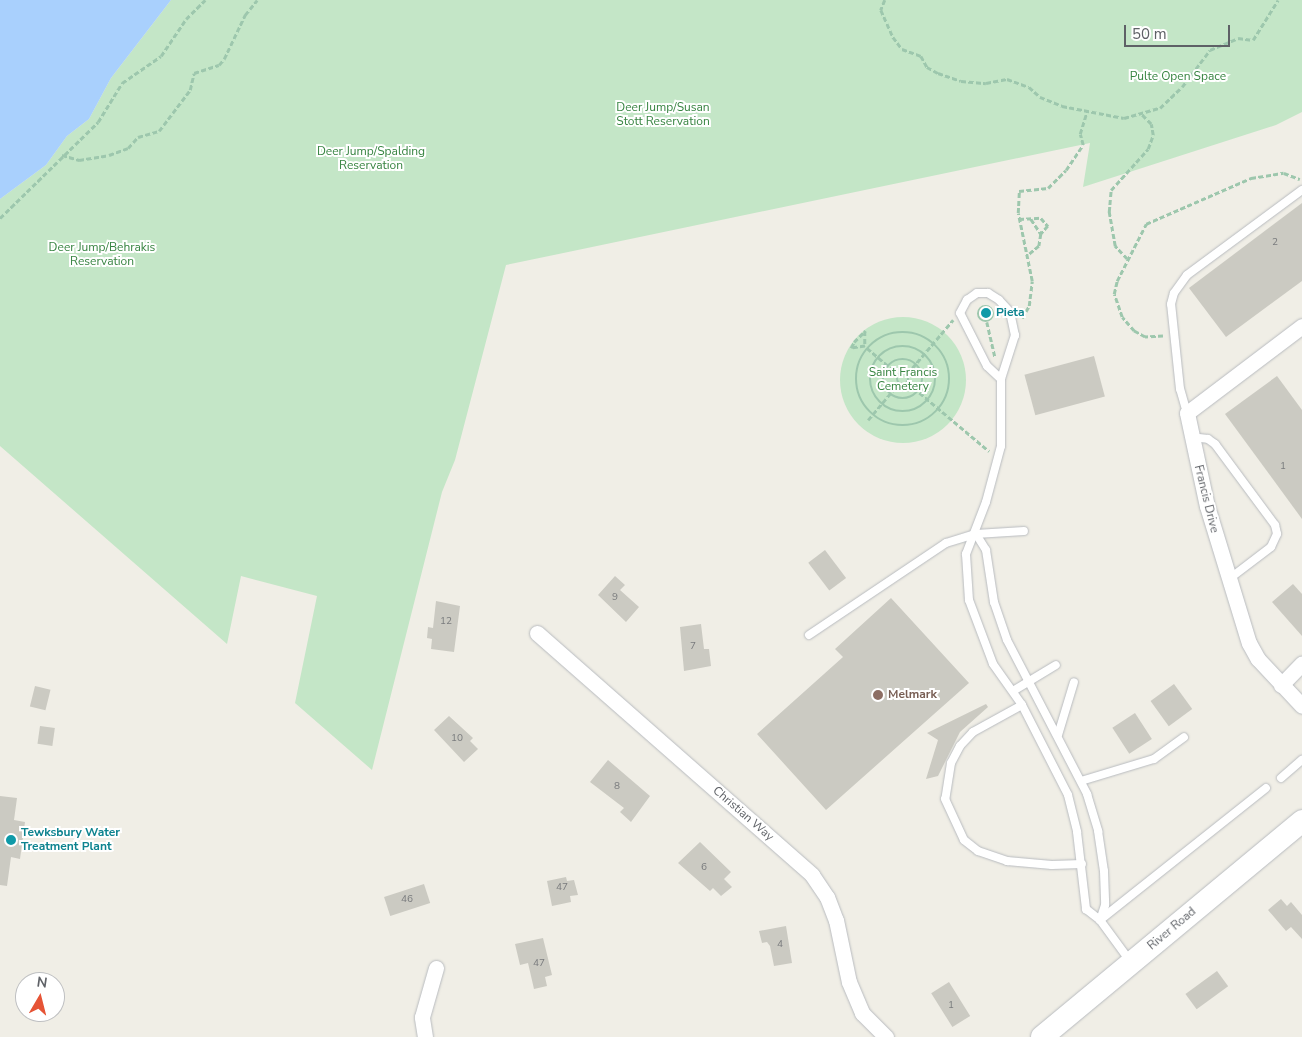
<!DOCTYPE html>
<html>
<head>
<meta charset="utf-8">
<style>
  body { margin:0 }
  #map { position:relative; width:1302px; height:1037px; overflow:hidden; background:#f0eee6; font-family:"Nunito Sans",sans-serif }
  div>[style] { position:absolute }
  .green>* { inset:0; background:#c4e6c7 }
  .round { border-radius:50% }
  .water>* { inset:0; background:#a9d0fd }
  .building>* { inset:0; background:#cbcac2; transform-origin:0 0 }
  .path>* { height:2.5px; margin-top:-1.25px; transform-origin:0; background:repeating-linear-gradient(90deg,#9dc7ad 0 5px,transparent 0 7.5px) }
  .path>.ring { margin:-1.25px; padding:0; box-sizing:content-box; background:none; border:2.5px solid #9dc7ad; border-radius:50% }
  .roads { filter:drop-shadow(0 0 1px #b8bbbf) drop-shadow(0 0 1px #b8bbbf) }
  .service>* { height:8px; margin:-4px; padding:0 4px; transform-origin:4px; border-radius:4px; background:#fff }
  .minor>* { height:15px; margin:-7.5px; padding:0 7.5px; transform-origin:7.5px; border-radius:7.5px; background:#fff }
  .secondary>* { height:22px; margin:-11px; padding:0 11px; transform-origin:11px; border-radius:11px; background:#fff }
  .dots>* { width:14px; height:14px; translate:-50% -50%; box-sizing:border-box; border:2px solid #fff; border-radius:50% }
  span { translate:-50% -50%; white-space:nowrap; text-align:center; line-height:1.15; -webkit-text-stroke:4px #fff; paint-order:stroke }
  .number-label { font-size:10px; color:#797b7d }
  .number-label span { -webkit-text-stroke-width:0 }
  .park-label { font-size:12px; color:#378441 }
  .culture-label { font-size:12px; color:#0d838f; font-weight:700 }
  .left { translate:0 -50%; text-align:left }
  .street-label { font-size:12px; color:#5e6166 }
  .education-label { font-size:12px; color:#785e54; font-weight:700 }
  .north { position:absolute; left:15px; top:972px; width:50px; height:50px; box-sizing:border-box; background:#fff; border:1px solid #bfc0c2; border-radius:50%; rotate:8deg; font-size:14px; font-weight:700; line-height:20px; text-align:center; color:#5e6166 }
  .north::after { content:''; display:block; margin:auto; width:18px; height:22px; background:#e65436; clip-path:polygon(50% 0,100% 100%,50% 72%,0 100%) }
  .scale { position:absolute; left:1124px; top:25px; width:106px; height:22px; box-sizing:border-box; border:2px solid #5e6166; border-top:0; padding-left:6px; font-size:15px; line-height:18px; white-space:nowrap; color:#5e6166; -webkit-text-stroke:4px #fff; paint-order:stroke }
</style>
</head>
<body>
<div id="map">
  <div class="green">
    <i style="clip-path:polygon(171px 0,1302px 0,1302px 112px,1276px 125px,1083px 187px,1090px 143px,506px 265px,455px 460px,442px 492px,372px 770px,295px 703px,317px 596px,241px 576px,227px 644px,0 446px,0 199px,46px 165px,67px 136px,89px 119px,111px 78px)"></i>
    <i class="round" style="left:840px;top:317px;width:126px;height:126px"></i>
  </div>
  <div class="water">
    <i style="clip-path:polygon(0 0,171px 0,111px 78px,89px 119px,67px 136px,46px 165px,0 199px)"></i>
  </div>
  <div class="building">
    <i style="clip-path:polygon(1302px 203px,1302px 281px,1226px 337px,1189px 288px)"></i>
    <i style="left:1094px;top:356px;width:42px;height:72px;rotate:75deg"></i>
    <i style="clip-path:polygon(1277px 376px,1302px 410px,1302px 519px,1225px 414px)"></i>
    <i style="left:825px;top:550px;width:35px;height:21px;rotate:53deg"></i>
    <i style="clip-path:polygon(615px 576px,625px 585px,620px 590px,639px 607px,626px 622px,598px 595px)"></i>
    <i style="clip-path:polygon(1293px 584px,1302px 594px,1302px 636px,1272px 602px)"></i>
    <i style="clip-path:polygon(891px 598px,969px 683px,826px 810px,757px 734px,843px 657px,835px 649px)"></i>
    <i style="clip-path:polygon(436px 601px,460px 606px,454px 652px,431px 649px,432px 639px,427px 638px,428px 627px,433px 628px)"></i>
    <i style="clip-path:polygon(701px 624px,704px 649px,709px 649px,711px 666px,684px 671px,680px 627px)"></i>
    <i style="left:1174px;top:684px;width:31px;height:29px;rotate:54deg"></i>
    <i style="left:35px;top:686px;width:16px;height:21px;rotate:14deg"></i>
    <i style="clip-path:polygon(986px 704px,988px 707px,960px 732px,938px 776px,926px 779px,938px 740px,927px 733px)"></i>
    <i style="left:1135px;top:713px;width:31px;height:27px;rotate:57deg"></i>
    <i style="clip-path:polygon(449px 716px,473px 738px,470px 741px,478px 749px,464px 762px,434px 730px)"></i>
    <i style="left:40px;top:726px;width:15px;height:18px;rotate:8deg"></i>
    <i style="clip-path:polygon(608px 760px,650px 796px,631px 822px,620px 812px,624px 808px,590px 782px)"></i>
    <i style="clip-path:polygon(0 796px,17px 798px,14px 820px,25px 822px,20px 859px,11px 857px,7px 886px,0 885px)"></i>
    <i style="clip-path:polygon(700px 842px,731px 872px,724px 879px,732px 887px,721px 896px,713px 888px,710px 891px,678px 863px)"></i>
    <i style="clip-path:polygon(566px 877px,567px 881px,574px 880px,578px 895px,570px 896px,571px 902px,552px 906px,547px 881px)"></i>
    <i style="left:424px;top:884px;width:20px;height:42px;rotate:72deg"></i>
    <i style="clip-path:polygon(1281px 899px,1287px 906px,1291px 902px,1302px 915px,1302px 939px,1291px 927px,1286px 931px,1268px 910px)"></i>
    <i style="clip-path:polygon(786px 926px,792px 963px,774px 966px,770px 946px,767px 942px,762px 943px,759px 931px)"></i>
    <i style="clip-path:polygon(543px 938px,552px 975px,545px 977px,547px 986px,534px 989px,528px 963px,520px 965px,515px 944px)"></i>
    <i style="left:1217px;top:971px;width:19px;height:39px;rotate:54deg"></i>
    <i style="left:949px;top:982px;width:40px;height:21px;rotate:58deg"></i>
  </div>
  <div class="path">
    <i style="left:885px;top:0;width:11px;rotate:112deg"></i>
    <i style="left:881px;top:10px;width:30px;rotate:66deg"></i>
    <i style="left:893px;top:37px;width:15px;rotate:53deg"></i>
    <i style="left:902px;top:49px;width:20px;rotate:20deg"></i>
    <i style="left:921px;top:56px;width:13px;rotate:61deg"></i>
    <i style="left:927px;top:67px;width:13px;rotate:29deg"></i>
    <i style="left:938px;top:73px;width:24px;rotate:19deg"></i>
    <i style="left:961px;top:81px;width:25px;rotate:5deg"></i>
    <i style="left:986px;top:83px;width:21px;rotate:-11deg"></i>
    <i style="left:1007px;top:79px;width:23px;rotate:20deg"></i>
    <i style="left:1029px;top:87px;width:15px;rotate:42deg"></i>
    <i style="left:1040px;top:97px;width:24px;rotate:22deg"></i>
    <i style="left:1062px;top:106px;width:63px;rotate:11deg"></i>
    <i style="left:1124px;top:118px;width:37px;rotate:-16deg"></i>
    <i style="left:1160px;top:108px;width:30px;rotate:-44deg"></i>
    <i style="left:1182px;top:87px;width:46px;rotate:-52.9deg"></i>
    <i style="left:1210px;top:50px;width:30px;rotate:-23deg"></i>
    <i style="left:1238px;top:38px;width:15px;rotate:8deg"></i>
    <i style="left:1253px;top:40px;width:47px;rotate:-58deg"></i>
    <i style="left:62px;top:155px;width:18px;rotate:16deg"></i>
    <i style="left:79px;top:160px;width:30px;rotate:-9deg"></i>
    <i style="left:109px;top:155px;width:20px;rotate:-20deg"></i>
    <i style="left:128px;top:148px;width:15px;rotate:-48deg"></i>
    <i style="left:138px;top:137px;width:22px;rotate:-16deg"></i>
    <i style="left:159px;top:131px;width:51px;rotate:-52.9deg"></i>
    <i style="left:190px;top:90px;width:17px;rotate:-77deg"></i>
    <i style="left:194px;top:73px;width:26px;rotate:-18deg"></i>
    <i style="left:219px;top:65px;width:8px;rotate:-50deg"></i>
    <i style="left:224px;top:59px;width:49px;rotate:-64.5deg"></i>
    <i style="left:245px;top:15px;width:19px;rotate:-51deg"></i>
    <i style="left:0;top:218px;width:137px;rotate:-44.4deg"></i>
    <i style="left:98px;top:122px;width:46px;rotate:-58.4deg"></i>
    <i style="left:122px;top:83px;width:47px;rotate:-34.7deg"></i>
    <i style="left:161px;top:56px;width:45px;rotate:-56deg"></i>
    <i style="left:186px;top:19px;width:27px;rotate:-45deg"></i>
    <i style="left:1019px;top:219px;width:22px;rotate:-3deg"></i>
    <i style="left:1041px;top:218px;width:11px;rotate:49deg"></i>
    <i style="left:1048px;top:226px;width:11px;rotate:131deg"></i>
    <i style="left:1041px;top:234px;width:12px;rotate:99deg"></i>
    <i style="left:1039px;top:246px;width:16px;rotate:140deg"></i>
    <i style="left:1031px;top:219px;width:18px;rotate:56deg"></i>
    <i style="left:1127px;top:259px;width:18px;rotate:-133deg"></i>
    <i style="left:1115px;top:246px;width:35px;rotate:-100deg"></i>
    <i style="left:1109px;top:212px;width:22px;rotate:-85deg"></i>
    <i style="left:1111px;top:190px;width:55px;rotate:-47.9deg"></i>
    <i style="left:1148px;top:149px;width:15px;rotate:-70deg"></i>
    <i style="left:1153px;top:135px;width:11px;rotate:-100deg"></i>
    <i style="left:1151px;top:124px;width:13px;rotate:-135deg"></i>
    <i class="ring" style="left:978px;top:306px;width:13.5px;height:13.5px"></i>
    <i style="left:1022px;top:318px;width:14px;rotate:-60deg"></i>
    <i style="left:1029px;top:306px;width:25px;rotate:-83deg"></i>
    <i style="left:1032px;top:281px;width:69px;rotate:-101.6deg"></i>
    <i style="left:1018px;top:213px;width:22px;rotate:-87deg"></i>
    <i style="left:1019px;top:191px;width:29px;rotate:-6deg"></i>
    <i style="left:1048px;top:188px;width:25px;rotate:-45deg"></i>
    <i style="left:1066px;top:170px;width:30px;rotate:-56deg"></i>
    <i style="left:1083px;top:145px;width:11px;rotate:-105deg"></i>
    <i style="left:1080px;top:134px;width:24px;rotate:-73deg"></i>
    <i style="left:987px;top:322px;width:36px;rotate:77deg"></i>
    <i style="left:865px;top:331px;width:15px;rotate:90deg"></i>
    <i style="left:865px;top:346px;width:14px;rotate:172deg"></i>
    <i style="left:851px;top:348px;width:7px;rotate:-63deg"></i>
    <i style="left:854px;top:342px;width:16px;rotate:-45deg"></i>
    <i class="ring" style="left:856px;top:332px;width:91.5px;height:91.5px"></i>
    <i style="left:1163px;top:336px;width:18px;rotate:177deg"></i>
    <i style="left:1145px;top:337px;width:13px;rotate:-151deg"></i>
    <i style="left:1134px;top:331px;width:18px;rotate:-131deg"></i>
    <i style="left:1122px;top:317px;width:24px;rotate:-109deg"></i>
    <i style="left:1114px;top:294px;width:13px;rotate:-77deg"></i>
    <i style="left:1117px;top:281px;width:64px;rotate:-63deg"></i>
    <i style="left:1146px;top:224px;width:115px;rotate:-23.7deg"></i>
    <i style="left:1251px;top:178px;width:33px;rotate:-9deg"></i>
    <i style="left:1284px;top:173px;width:17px;rotate:21deg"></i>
    <i class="ring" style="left:870px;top:346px;width:63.5px;height:63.5px"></i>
    <i style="left:867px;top:348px;width:42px;rotate:40.2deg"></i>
    <i class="ring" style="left:883px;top:359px;width:37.5px;height:37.5px"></i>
    <i class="ring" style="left:897px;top:373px;width:9.5px;height:9.5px"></i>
    <i style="left:907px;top:374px;width:71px;rotate:-49.6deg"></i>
    <i style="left:908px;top:383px;width:106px;rotate:40deg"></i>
    <i style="left:868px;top:420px;width:48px;rotate:-50deg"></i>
  </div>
  <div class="roads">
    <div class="service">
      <i style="left:1001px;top:379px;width:19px;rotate:-137deg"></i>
      <i style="left:987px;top:366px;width:59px;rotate:-117deg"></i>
      <i style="left:960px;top:313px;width:15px;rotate:-62deg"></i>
      <i style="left:967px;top:300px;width:12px;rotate:-35deg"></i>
      <i style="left:977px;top:293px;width:11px"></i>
      <i style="left:988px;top:293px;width:13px;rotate:32deg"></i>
      <i style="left:999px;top:300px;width:16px;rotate:47deg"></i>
      <i style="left:1010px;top:312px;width:24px;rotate:78deg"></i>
      <i style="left:1015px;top:335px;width:46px;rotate:107.7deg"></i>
      <i style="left:1001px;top:379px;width:67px;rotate:90deg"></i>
      <i style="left:1001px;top:446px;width:58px;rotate:105deg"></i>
      <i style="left:986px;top:502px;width:56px;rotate:111deg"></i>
      <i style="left:966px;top:554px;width:46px;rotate:86.3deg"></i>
      <i style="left:969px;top:600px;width:68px;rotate:69.4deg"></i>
      <i style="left:993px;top:664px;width:50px;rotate:54.7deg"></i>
      <i style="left:1022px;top:705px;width:101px;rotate:62.9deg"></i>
      <i style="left:1068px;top:795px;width:38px;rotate:76deg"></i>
      <i style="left:1077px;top:832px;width:78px;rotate:83.3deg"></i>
      <i style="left:1086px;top:909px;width:18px;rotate:38deg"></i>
      <i style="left:1100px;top:920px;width:51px;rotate:53.8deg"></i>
      <i style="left:1187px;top:413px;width:25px;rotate:-106deg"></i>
      <i style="left:1180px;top:389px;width:85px;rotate:-96deg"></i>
      <i style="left:1171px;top:304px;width:11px;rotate:-75deg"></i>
      <i style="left:1174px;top:293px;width:22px;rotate:-54deg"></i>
      <i style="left:1187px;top:275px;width:143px;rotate:-36.5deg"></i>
      <i style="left:1190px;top:437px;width:18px;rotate:6deg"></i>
      <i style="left:1208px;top:439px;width:9px;rotate:36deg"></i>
      <i style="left:1215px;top:444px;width:101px;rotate:53.5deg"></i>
      <i style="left:1275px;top:525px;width:9px;rotate:77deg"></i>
      <i style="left:1277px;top:534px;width:14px;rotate:115deg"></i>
      <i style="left:1271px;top:547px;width:53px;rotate:142.7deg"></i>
      <i style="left:976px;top:534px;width:19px;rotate:58deg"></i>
      <i style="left:986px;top:550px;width:53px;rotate:81.3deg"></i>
      <i style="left:994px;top:602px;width:40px;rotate:71.1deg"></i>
      <i style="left:1007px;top:640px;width:174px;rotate:62.5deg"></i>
      <i style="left:1087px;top:794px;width:39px;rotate:73deg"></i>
      <i style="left:1098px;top:831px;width:40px;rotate:81.5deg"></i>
      <i style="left:1104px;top:871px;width:34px;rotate:88deg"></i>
      <i style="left:1105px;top:905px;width:16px;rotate:108deg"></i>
      <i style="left:809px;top:635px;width:165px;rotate:-33.9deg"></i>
      <i style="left:946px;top:543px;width:31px;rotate:-17deg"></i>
      <i style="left:976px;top:534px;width:48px;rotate:-3.6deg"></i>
      <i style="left:1013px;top:691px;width:50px;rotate:-31.2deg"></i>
      <i style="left:1022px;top:705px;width:56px;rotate:151.1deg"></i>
      <i style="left:973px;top:732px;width:19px;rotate:133deg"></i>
      <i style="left:960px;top:746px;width:19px;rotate:118deg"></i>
      <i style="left:951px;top:763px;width:36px;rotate:99deg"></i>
      <i style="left:945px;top:799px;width:45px;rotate:65.1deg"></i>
      <i style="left:964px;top:840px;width:18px;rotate:38deg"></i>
      <i style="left:978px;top:851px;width:31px;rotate:19deg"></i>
      <i style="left:1007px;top:861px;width:45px;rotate:5.1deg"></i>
      <i style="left:1052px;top:865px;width:30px;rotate:-2deg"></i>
      <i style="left:1058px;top:735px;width:55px;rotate:-73.2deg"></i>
      <i style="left:1281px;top:778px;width:28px;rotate:-41deg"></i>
      <i style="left:1081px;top:781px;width:76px;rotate:-16.8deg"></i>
      <i style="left:1154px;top:759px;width:37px;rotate:-36deg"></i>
      <i style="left:1100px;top:920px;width:212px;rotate:-38.5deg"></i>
    </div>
    <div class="minor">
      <i style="left:1302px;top:326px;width:144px;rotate:142.9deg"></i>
      <i style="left:1187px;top:413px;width:95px;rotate:77.9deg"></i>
      <i style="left:1207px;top:506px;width:143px;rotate:73deg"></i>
      <i style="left:1249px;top:643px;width:18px;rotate:61deg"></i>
      <i style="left:1258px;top:659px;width:64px;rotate:46.9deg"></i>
      <i style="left:537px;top:633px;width:366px;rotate:41.3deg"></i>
      <i style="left:812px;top:875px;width:27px;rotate:56deg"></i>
      <i style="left:827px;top:897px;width:25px;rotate:69deg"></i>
      <i style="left:836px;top:920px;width:63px;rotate:78.2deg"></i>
      <i style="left:849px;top:982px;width:34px;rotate:67deg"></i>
      <i style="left:862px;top:1013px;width:34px;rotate:45deg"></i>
      <i style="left:1281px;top:685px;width:30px;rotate:-46deg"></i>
      <i style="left:425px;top:1037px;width:20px;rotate:-99deg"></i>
      <i style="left:422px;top:1017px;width:51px;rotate:-74.1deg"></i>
    </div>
    <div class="secondary">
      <i style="left:1042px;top:1037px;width:338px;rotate:-39.7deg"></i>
    </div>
  </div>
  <div class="dots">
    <i style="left:986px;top:313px;background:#0f9aa8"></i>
    <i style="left:878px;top:695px;background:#8d6e63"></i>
    <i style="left:11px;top:840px;background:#0f9aa8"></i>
  </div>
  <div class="number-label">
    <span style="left:1275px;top:243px">2</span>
    <span style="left:1283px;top:467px">1</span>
    <span style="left:615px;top:598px">9</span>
    <span style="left:446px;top:622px">12</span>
    <span style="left:693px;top:647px">7</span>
    <span style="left:457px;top:739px">10</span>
    <span style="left:617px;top:787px">8</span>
    <span style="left:704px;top:868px">6</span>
    <span style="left:562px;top:888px">47</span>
    <span style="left:407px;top:900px">46</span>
    <span style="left:780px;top:945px">4</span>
    <span style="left:539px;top:964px">47</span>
    <span style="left:951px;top:1006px">1</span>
  </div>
  <div class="park-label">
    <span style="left:1178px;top:77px">Pulte Open Space</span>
    <span style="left:663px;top:115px">Deer Jump/Susan<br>Stott Reservation</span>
    <span style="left:371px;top:159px">Deer Jump/Spalding<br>Reservation</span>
    <span style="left:102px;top:255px">Deer Jump/Behrakis<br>Reservation</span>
    <span style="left:903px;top:380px">Saint Francis<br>Cemetery</span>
  </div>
  <div class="culture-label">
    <span class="left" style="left:996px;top:313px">Pieta</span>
    <span class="left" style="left:21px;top:840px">Tewksbury Water<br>Treatment Plant</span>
  </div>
  <div class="street-label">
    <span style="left:1206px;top:499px;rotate:76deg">Francis Drive</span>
    <span style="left:743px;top:814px;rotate:41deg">Christian Way</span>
    <span style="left:1172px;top:929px;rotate:-40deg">River Road</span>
  </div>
  <div class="education-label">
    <span class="left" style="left:888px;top:695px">Melmark</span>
  </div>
  <div class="north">N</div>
  <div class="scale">50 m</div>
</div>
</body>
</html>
